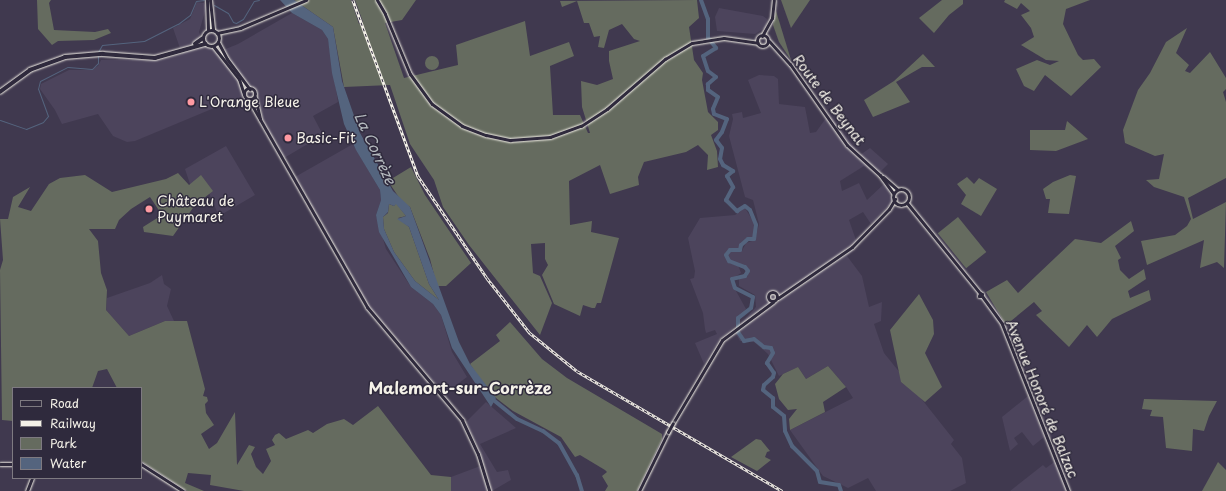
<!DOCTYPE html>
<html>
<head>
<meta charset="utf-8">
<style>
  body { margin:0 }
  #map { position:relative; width:1226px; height:491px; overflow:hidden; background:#40394f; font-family:"Playpen Sans",sans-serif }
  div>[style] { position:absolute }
  .built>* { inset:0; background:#4c445c }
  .green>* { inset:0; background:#656b5f; transform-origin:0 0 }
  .round { border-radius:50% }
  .water>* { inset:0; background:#54647e }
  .stream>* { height:1px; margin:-0.5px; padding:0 0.5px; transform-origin:0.5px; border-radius:0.5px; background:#54647e }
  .river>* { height:4px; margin:-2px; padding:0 2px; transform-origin:2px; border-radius:2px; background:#54647e }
  .roads { filter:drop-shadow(0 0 1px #f4f1e8) drop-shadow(0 0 1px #f4f1e8) }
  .major>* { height:3px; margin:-1.5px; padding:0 1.5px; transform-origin:1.5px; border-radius:1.5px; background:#2f2a3d }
  .major>.ring { margin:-1.5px; padding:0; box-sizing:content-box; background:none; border:3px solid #2f2a3d; border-radius:50% }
  .highway>* { height:3.5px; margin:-1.75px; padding:0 1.75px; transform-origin:1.75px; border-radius:1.75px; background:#2f2a3d }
  .rail>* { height:2.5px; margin-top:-1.25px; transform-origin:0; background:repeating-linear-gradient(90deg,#2f2a3d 0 3px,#f4f1e8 0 6px); box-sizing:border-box; border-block:1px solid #f4f1e8 }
  .bridges { filter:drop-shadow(0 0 1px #f4f1e8) drop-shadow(0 0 1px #f4f1e8) }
  .major-bridge>* { height:3px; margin:-1.5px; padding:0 1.5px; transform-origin:1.5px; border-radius:1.5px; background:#2f2a3d }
  .dots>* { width:11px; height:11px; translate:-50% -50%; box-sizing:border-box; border:2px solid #2f2a3d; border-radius:50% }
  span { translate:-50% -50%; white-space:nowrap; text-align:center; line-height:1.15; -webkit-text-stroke:3px #2f2a3d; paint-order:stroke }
  .street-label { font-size:14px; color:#f4f1e8 }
  .poi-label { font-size:14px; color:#f4f1e8 }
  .left { translate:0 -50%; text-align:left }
  .water-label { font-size:15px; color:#b4b9be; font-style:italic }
  .quarter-label { font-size:16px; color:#f4f1e8; font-weight:700 }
  .legend { position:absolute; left:12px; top:387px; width:130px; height:92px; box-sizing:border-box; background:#2f2a3d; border:1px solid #7e7a81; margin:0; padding:5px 7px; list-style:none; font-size:12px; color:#f4f1e8 }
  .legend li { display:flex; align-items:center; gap:8px; height:20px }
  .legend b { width:20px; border:1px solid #7e7a81 }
</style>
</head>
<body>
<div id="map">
  <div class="built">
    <i style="clip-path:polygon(197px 2px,204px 3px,206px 8px,199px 32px,204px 46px,215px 50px,223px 50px,238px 44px,292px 13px,322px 30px,328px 39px,338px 102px,313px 116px,323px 135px,284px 158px,265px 124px,257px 96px,225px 55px,242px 85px,243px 96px,135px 141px,127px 142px,113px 136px,98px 114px,62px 124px,55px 110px,40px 89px,41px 84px,69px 70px,90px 70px,98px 66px,101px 60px,160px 60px,182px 54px,173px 28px,190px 19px)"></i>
    <i style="clip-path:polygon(719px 8px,763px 16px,767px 19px,766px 27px,755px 34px,717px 31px,715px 17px)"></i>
    <i style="clip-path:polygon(759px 75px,774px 76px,778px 79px,779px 104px,805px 107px,810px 133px,816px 132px,829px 114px,860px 155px,870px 148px,888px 164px,877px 175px,864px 166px,840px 181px,842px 191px,859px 183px,867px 200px,885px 183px,893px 201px,871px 224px,863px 212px,849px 220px,858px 246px,847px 256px,862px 276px,869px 307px,882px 302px,881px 321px,874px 324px,884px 353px,901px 374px,901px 382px,920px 397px,954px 440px,951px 444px,962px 458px,966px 483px,950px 491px,876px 491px,868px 478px,848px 488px,823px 476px,790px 430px,853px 398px,846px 387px,828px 366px,806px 379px,798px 367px,779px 376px,768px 354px,754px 342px,740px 341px,734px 331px,756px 307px,755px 295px,739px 286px,739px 279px,748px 276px,748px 271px,745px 266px,729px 261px,728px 255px,731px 251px,742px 251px,746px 243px,755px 240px,759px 224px,753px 200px,745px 197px,729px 136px,733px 119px,732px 114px,742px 112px,743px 118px,761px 113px,748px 80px)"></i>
    <i style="clip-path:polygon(353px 144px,380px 190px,381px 200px,376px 215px,386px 249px,411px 287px,433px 304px,441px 315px,452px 352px,467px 377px,444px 394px,366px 303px,295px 177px)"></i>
    <i style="clip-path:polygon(226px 146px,255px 195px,219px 216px,207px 189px,194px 196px,185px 169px)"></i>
    <i style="clip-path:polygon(745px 208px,755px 224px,755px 237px,748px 238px,740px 244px,739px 249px,730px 249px,726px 255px,728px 262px,738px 265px,741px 273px,730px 280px,746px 309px,735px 326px,719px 340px,704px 364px,695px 343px,717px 334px,715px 330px,706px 333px,705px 329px,703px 313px,690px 279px,694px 278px,695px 271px,688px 238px,700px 218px,735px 215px)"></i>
    <i style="clip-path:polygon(162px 275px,164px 284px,171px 289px,167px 306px,174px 321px,165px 321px,129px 336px,106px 310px,107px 298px,150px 283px)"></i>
    <i style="clip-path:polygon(1028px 396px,1044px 437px,1033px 446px,1022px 432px,1014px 438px,1018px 444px,1010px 451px,1002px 417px)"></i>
    <i style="clip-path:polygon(486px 402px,516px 428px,480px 444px,497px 472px,508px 470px,511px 480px,492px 491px,451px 491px,451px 477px,483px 465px,476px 443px,466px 422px)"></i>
    <i style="clip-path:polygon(1057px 460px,1070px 491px,1010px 491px,1043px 465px,1046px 468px)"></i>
  </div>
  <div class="green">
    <i style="clip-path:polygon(37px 0,51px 0,49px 3px,54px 30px,95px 32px,108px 29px,111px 33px,94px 40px,58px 41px,52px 45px,38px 29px)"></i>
    <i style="clip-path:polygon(294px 0,351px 0,359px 24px,363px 22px,355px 0,416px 0,402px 20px,385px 23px,404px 78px,458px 65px,456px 45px,525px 21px,530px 56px,569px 42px,574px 56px,550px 66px,553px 115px,580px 115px,588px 133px,590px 133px,582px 107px,581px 81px,597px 85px,613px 79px,609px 61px,609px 51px,640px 41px,634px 39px,622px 24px,609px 30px,604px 48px,598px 47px,600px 36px,594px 37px,589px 23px,584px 23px,577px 1px,562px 7px,560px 1px,697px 0,699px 18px,689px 27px,694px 60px,703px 73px,702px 80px,708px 112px,718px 122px,718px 130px,711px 135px,717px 151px,718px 167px,707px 170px,708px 155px,698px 145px,686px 152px,644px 162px,638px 177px,639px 185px,610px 194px,600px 165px,569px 181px,570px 225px,592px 221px,591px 232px,619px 238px,601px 303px,597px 303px,595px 308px,592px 308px,583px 305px,580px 316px,554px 304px,542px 275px,548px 265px,545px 259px,545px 243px,531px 244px,533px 273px,540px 276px,552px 303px,540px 335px,469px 245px,443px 207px,434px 180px,410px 144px,390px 85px,344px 87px,333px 27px)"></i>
    <i style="clip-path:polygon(781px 0,810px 0,791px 28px)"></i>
    <i style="clip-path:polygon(942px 0,963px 0,963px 4px,949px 15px,934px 33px,919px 18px)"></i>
    <i style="clip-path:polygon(1005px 0,1090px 0,1066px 9px,1063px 24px,1078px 55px,1083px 60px,1094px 59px,1101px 67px,1071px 96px,1045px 75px,1034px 91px,1024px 86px,1016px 69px,1037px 60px,1050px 65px,1059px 61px,1046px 60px,1021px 45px,1034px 37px,1031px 28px,1021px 15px,1030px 11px,1021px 3px,1017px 9px,1004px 2px)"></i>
    <i style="clip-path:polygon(776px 11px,791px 60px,779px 42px,773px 25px)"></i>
    <i style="clip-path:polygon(1187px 28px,1176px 53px,1189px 65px,1185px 71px,1190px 73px,1210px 52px,1226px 78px,1226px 89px,1223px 92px,1226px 102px,1226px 178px,1188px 198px,1193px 219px,1226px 202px,1224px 268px,1217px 262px,1200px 268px,1204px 240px,1147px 265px,1141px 241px,1175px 235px,1187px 226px,1191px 219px,1184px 197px,1154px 187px,1146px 180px,1159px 179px,1164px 154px,1155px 156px,1125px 143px,1123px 130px,1138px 90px,1150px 73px,1166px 42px)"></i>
    <i style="clip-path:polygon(923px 54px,935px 67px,922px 67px,896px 82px,910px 102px,873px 117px,864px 100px,894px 81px)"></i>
    <i class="round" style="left:425px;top:56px;width:14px;height:14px"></i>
    <i style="clip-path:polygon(1067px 121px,1088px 139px,1056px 151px,1030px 150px,1030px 130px,1065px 130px)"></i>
    <i style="clip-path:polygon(411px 167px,425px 195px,471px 263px,446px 286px,437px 286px,430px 259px,410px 207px,402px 202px,388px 181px)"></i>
    <i style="clip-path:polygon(178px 173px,189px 185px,201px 175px,213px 191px,195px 205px,173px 236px,144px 232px,143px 227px,162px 215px,150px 197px,131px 209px,119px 220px,115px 229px,89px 229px,98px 241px,101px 273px,107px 290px,106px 310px,129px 336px,165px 321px,187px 321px,205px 389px,203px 396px,207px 397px,208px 401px,205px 404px,206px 413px,214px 425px,201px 434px,209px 449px,217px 443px,235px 412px,237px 465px,249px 445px,255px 447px,251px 454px,256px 467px,263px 474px,271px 461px,266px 449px,275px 445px,272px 440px,275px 435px,279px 433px,286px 439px,308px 430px,313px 433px,327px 424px,344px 419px,353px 425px,378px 406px,431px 475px,451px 477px,451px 491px,244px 491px,210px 485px,211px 475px,188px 473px,185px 483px,204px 491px,187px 491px,141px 461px,141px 388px,117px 388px,107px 369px,98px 371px,92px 388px,13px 388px,13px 421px,2px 420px,0 270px,3px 260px,0 219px,8px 219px,13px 197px,30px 187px,18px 207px,31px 211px,49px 184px,60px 178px,85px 175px,112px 192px,166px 179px)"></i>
    <i style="clip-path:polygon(1070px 175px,1076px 176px,1069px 214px,1048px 213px,1050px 199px,1046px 199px,1043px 189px,1053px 182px)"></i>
    <i style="clip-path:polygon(967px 177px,974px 184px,979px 178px,997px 189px,981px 216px,961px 204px,966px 195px,957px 184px)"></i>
    <i style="clip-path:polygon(396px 203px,406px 216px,398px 218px,409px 227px,429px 284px,439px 300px,415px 281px,394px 252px,384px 229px,383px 217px,388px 213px,389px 204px,394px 206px)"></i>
    <i style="left:958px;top:217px;width:45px;height:26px;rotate:51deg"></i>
    <i style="clip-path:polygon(1131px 221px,1134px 231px,1115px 246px,1121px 258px,1118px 260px,1120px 270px,1129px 279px,1144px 269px,1146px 279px,1128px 291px,1130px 298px,1149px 290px,1151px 300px,1112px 319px,1097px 337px,1087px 325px,1069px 347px,1036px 315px,1042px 311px,1034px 302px,1006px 325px,986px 292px,1007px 280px,1018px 293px,1075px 239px,1101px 243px)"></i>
    <i style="clip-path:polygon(919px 294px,933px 320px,934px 334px,925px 353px,942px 387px,925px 402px,901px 382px,890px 330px)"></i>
    <i style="clip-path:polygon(510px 322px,542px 359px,567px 378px,662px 434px,662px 439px,637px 491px,605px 491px,608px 486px,602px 476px,607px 472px,605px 470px,580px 455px,575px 457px,561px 437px,513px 411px,496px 398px,483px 384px,470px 364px,500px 341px,496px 335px)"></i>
    <i style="clip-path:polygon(828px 366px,846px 387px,823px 402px,825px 412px,790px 430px,789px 419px,797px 409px,788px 410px,779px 399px,775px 384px,783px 374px,798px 367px,806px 379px)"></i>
    <i style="clip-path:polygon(1144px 399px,1217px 401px,1209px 416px,1204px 431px,1193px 429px,1192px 451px,1166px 448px,1163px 417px,1150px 416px,1152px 410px,1142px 409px)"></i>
    <i style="clip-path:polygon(756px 439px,761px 440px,770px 451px,767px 452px,765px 457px,771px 460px,757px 471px,731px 457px)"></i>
    <i style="clip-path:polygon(1218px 462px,1226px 470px,1226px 491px,1202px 491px)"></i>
  </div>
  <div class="water">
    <i style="clip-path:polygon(evenodd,280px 0,294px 0,333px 27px,342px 81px,360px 133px,393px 191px,410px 207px,459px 342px,470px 364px,496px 398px,491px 407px,452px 348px,441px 315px,433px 304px,411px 287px,379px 232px,376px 215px,381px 200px,380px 190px,356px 150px,344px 124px,332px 73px,328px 39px,322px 30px,292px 13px,280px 0,389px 204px,394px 206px,396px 204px,406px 216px,397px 219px,409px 227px,429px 284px,439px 300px,415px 281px,394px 252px,384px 229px,383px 217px,388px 212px,389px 204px)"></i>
  </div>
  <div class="stream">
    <i style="left:214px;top:5px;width:16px;rotate:30deg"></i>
    <i style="left:228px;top:13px;width:10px;rotate:61deg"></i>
    <i style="left:233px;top:22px;width:3px;rotate:18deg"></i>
    <i style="left:236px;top:23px;width:8px;rotate:-30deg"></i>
    <i style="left:243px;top:19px;width:21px;rotate:-59deg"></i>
    <i style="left:254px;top:1px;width:5px;rotate:-11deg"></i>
    <i style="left:98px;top:52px;width:8px;rotate:-60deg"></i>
    <i style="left:102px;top:45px;width:42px;rotate:-5.4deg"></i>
    <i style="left:144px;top:41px;width:38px;rotate:-27deg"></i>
    <i style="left:178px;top:24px;width:15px;rotate:-37deg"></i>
    <i style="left:190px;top:15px;width:15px;rotate:-67deg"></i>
    <i style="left:196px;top:1px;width:8px;rotate:-7deg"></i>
    <i style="left:0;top:120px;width:28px;rotate:19deg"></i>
    <i style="left:26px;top:129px;width:18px;rotate:-22deg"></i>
    <i style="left:43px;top:122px;width:8px;rotate:-50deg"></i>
    <i style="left:48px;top:116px;width:29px;rotate:-110deg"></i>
    <i style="left:38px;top:89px;width:8px;rotate:-76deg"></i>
    <i style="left:40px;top:81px;width:31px;rotate:-27deg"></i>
    <i style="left:68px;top:67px;width:24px;rotate:5deg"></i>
    <i style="left:92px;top:69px;width:8px;rotate:-45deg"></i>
    <i style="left:98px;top:63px;width:8px;rotate:-90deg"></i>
  </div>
  <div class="river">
    <i style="left:701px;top:0;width:20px;rotate:70deg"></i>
    <i style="left:708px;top:19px;width:19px;rotate:90deg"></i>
    <i style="left:708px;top:38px;width:13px;rotate:51deg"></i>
    <i style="left:716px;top:48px;width:15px;rotate:148deg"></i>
    <i style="left:703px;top:56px;width:16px;rotate:72deg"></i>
    <i style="left:708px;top:71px;width:10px;rotate:37deg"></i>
    <i style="left:716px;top:77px;width:11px;rotate:139deg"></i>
    <i style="left:708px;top:84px;width:6px;rotate:90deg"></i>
    <i style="left:708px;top:90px;width:12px;rotate:35deg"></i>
    <i style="left:718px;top:97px;width:13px;rotate:113deg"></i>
    <i style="left:713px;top:109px;width:5px;rotate:79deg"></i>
    <i style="left:714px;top:114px;width:14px;rotate:21deg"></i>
    <i style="left:727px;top:119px;width:14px;rotate:111deg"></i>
    <i style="left:722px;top:132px;width:10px;rotate:127deg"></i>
    <i style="left:716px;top:140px;width:10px;rotate:53deg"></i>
    <i style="left:722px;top:148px;width:11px;rotate:100deg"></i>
    <i style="left:720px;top:159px;width:7px;rotate:63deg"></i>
    <i style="left:723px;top:165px;width:12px;rotate:31deg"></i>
    <i style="left:733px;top:171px;width:8px;rotate:140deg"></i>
    <i style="left:727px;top:176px;width:13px;rotate:61deg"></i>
    <i style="left:733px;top:187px;width:15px;rotate:118deg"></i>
    <i style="left:726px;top:200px;width:16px;rotate:45deg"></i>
    <i style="left:737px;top:211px;width:9px;rotate:-32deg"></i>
    <i style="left:745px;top:206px;width:6px;rotate:39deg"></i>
    <i style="left:750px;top:210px;width:16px;rotate:68deg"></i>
    <i style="left:756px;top:225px;width:14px;rotate:98deg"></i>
    <i style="left:754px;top:239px;width:6px;rotate:180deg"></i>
    <i style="left:748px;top:239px;width:9px;rotate:139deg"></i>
    <i style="left:741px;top:245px;width:5px;rotate:101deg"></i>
    <i style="left:740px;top:250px;width:10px;rotate:180deg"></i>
    <i style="left:730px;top:250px;width:6px;rotate:129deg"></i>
    <i style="left:726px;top:255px;width:7px;rotate:63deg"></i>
    <i style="left:729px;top:261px;width:17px;rotate:21deg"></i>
    <i style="left:745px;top:267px;width:5px;rotate:53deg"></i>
    <i style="left:748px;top:271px;width:6px;rotate:121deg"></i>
    <i style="left:745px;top:276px;width:13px;rotate:167deg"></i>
    <i style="left:732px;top:279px;width:9px;rotate:72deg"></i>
    <i style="left:735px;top:288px;width:20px;rotate:27deg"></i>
    <i style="left:753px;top:297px;width:11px;rotate:100deg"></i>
    <i style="left:751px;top:308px;width:16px;rotate:142deg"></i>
    <i style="left:738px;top:318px;width:14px;rotate:90deg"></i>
    <i style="left:738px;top:332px;width:11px;rotate:56deg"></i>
    <i style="left:744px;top:341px;width:10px;rotate:-11deg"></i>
    <i style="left:754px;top:339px;width:13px;rotate:39deg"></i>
    <i style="left:764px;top:347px;width:7px;rotate:8deg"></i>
    <i style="left:771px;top:348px;width:5px;rotate:68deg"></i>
    <i style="left:773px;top:353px;width:12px;rotate:121deg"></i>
    <i style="left:767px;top:363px;width:12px;rotate:55deg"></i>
    <i style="left:774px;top:373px;width:4px;rotate:104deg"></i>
    <i style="left:773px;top:377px;width:12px;rotate:138deg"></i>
    <i style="left:764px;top:385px;width:5px;rotate:101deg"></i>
    <i style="left:763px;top:390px;width:13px;rotate:39deg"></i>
    <i style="left:773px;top:398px;width:9px;rotate:90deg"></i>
    <i style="left:773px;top:407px;width:14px;rotate:39deg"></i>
    <i style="left:784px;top:416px;width:15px;rotate:86deg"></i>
    <i style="left:785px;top:431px;width:17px;rotate:65deg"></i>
    <i style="left:792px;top:446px;width:35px;rotate:45deg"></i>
    <i style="left:817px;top:471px;width:11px;rotate:75deg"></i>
    <i style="left:820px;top:482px;width:19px;rotate:9deg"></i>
    <i style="left:839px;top:485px;width:6px;rotate:72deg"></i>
    <i style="left:491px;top:398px;width:33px;rotate:39deg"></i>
    <i style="left:517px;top:419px;width:29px;rotate:25deg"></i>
    <i style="left:543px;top:431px;width:20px;rotate:37deg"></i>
    <i style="left:559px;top:443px;width:37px;rotate:61deg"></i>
    <i style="left:577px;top:475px;width:17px;rotate:73deg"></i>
  </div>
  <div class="roads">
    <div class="major">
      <i style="left:207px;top:0;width:30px;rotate:88deg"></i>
      <i style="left:210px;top:0;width:30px;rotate:84deg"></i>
      <i style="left:377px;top:0;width:16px;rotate:60deg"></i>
      <i style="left:385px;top:14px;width:65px;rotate:67.4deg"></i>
      <i style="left:410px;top:74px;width:37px;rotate:54deg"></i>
      <i style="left:432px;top:104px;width:37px;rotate:36deg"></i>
      <i style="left:462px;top:126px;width:26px;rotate:21deg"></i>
      <i style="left:486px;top:135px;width:25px;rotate:12deg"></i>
      <i style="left:510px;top:140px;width:40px;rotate:-4.3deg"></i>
      <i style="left:550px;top:137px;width:33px;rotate:-20deg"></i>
      <i style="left:581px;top:126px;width:31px;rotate:-33deg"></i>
      <i style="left:607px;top:109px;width:77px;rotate:-40.8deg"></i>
      <i style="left:665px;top:59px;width:31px;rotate:-31deg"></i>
      <i style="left:692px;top:43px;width:32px;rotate:-9deg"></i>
      <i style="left:724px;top:38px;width:34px;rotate:8deg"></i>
      <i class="ring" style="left:203px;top:30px;width:13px;height:13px"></i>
      <i style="left:217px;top:33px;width:24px;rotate:-12deg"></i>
      <i style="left:240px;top:28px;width:72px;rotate:-23deg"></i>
      <i class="ring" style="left:757.5px;top:35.5px;width:8px;height:8px"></i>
      <i style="left:762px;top:36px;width:21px;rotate:-61deg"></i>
      <i style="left:772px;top:18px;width:18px;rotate:-84deg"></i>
      <i style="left:769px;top:41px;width:31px;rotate:48deg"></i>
      <i style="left:790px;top:64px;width:99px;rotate:54.9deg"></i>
      <i style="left:847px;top:145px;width:45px;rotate:42.3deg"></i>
      <i style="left:880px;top:175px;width:22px;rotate:54deg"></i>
      <i style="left:218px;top:42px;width:19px;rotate:62deg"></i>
      <i style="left:227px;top:59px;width:38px;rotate:53deg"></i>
      <i style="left:213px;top:46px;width:42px;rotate:51.8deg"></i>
      <i style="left:239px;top:79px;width:16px;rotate:72deg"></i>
      <i class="ring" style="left:244.5px;top:88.5px;width:8px;height:8px"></i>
      <i style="left:255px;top:97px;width:23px;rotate:77deg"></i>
      <i style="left:249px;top:100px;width:238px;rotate:60.3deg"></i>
      <i style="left:367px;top:307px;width:148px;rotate:49.9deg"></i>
      <i style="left:462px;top:420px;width:38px;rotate:65deg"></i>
      <i style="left:478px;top:454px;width:39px;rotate:73deg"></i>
      <i style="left:883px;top:177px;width:18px;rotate:41deg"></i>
      <i class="ring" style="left:893px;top:189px;width:13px;height:13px"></i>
      <i style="left:907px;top:203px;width:116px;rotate:51deg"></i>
      <i class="ring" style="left:768.5px;top:292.5px;width:6px;height:6px"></i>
      <i style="left:980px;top:293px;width:2px;rotate:27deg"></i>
      <i style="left:982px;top:294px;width:2px;rotate:117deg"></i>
      <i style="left:981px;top:296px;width:2px;rotate:180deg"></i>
      <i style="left:979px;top:296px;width:3px;rotate:-72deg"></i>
      <i style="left:982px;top:296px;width:34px;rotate:54deg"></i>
      <i style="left:1002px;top:324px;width:180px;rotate:68.4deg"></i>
      <i style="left:778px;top:298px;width:90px;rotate:-34.6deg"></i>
      <i style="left:852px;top:247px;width:53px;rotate:-45.8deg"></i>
      <i style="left:889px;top:209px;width:12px;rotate:-59deg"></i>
      <i style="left:673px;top:423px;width:96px;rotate:-59.4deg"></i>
      <i style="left:722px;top:340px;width:64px;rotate:-36.7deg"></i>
      <i style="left:0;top:464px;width:13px"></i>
      <i style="left:141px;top:464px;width:50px;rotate:32.7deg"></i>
      <i style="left:27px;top:491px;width:14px;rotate:-69deg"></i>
      <i style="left:639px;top:491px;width:66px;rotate:-63.8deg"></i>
    </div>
    <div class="highway">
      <i style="left:195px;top:44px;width:9px;rotate:-36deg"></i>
      <i style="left:0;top:92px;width:37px;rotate:-36deg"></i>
      <i style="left:30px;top:70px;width:37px;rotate:-20deg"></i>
      <i style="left:65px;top:57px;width:38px;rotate:-5deg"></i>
      <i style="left:103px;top:54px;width:52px;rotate:4.4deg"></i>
      <i style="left:155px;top:58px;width:52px;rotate:-15.6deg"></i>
    </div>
  </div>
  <div class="rail">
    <i style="left:353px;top:0;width:188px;rotate:69.7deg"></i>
    <i style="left:418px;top:176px;width:123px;rotate:55.9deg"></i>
    <i style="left:487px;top:278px;width:70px;rotate:52deg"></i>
    <i style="left:530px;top:333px;width:60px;rotate:39deg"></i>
    <i style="left:577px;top:371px;width:238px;rotate:30.3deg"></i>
  </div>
  <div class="bridges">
    <div class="major-bridge">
      <i style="left:668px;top:432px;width:10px;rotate:-61deg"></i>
    </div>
  </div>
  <div class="dots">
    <i style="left:191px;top:102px;background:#ff9aa2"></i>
    <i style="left:288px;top:138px;background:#ff9aa2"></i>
    <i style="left:149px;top:209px;background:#ff9aa2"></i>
  </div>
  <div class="street-label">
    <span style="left:829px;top:100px;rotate:53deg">Route de Beynat</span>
    <span style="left:1042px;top:399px;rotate:68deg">Avenue Honoré de Balzac</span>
  </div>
  <div class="poi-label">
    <span class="left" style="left:199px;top:102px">L'Orange Bleue</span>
    <span class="left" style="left:296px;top:138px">Basic-Fit</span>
    <span class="left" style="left:157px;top:209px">Château de<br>Puymaret</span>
  </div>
  <div class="water-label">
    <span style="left:376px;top:148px;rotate:65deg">La Corrèze</span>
  </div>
  <div class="quarter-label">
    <span style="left:460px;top:387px">Malemort-sur-Corrèze</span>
  </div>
  <ul class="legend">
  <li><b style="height:5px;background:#2f2a3d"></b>Road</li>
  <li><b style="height:5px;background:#f4f1e8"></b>Railway</li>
  <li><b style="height:11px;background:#656b5f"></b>Park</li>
  <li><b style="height:11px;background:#54647e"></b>Water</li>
  </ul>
</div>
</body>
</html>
